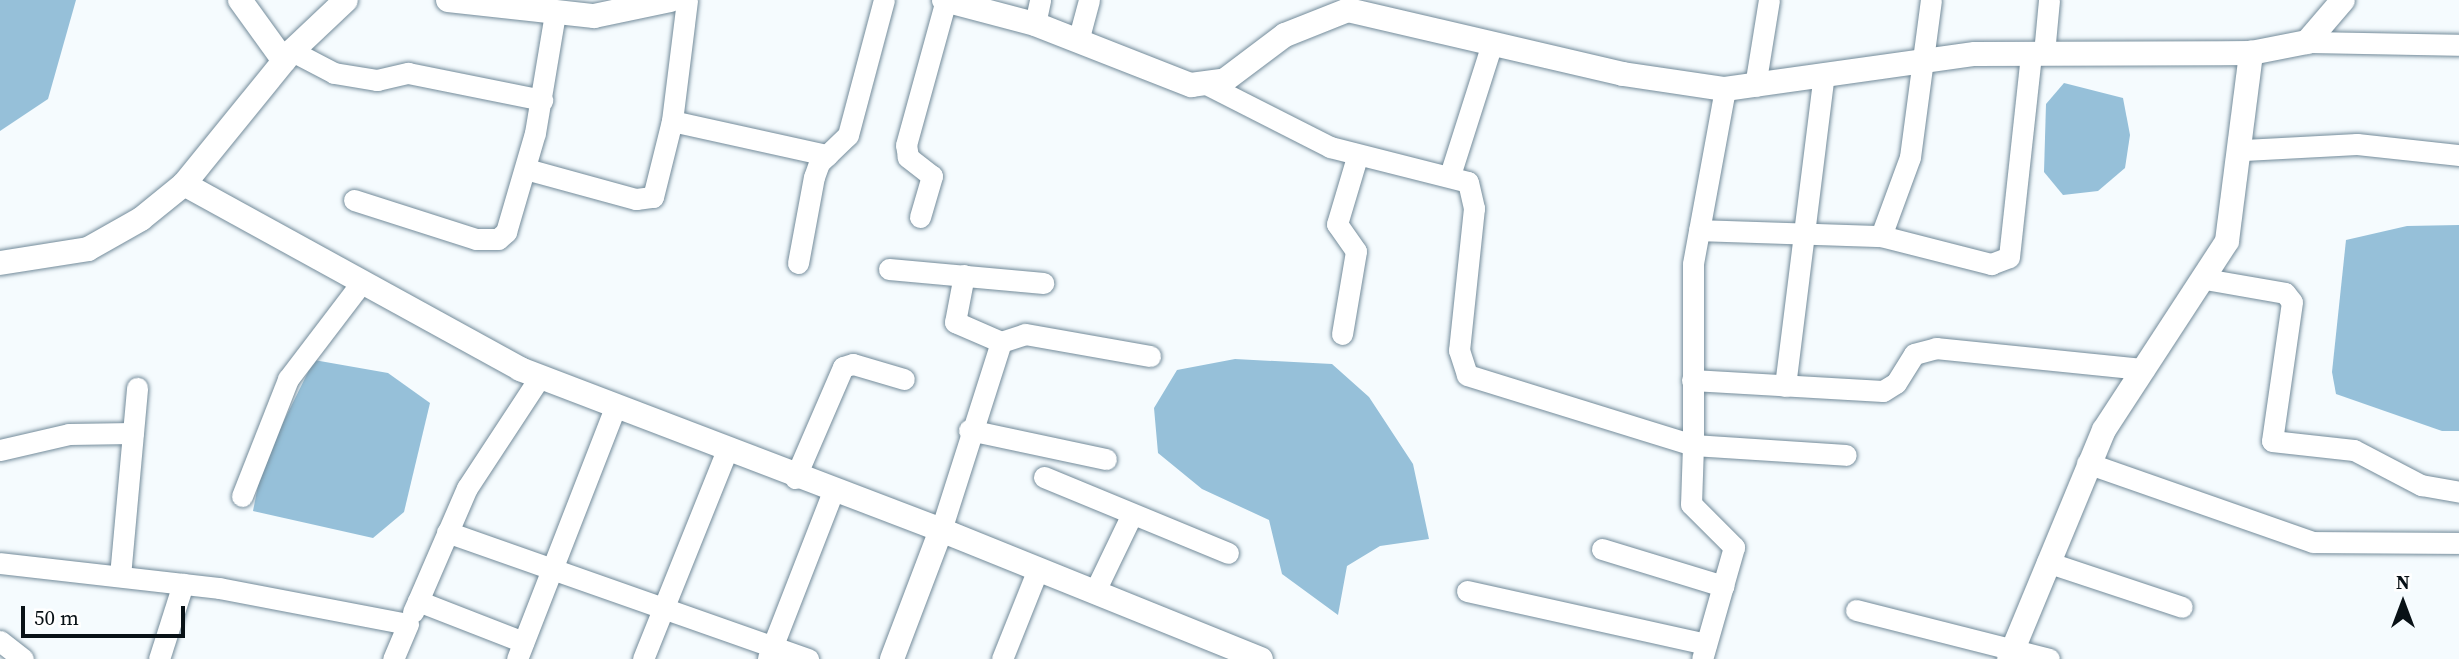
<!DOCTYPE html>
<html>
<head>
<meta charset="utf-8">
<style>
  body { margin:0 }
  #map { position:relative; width:2459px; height:659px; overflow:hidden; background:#f5fbfe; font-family:"Source Serif 4",serif }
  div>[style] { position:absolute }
  .water>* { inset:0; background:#96c0d9 }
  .roads { filter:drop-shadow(0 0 2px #738b9a) drop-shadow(0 0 2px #738b9a) }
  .minor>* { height:21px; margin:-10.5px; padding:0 10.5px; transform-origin:10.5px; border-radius:10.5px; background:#fff }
  .tertiary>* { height:24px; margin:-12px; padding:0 12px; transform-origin:12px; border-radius:12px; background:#fff }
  span { translate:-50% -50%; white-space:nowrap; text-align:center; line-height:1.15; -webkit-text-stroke:7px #fff; paint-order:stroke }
  .north { position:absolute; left:2368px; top:568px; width:70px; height:70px; -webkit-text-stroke:5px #fff; paint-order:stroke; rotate:0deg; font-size:19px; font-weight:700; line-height:28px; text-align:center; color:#081116 }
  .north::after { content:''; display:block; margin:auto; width:24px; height:32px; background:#081116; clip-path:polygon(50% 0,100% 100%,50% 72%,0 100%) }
  .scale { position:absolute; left:21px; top:606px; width:164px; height:32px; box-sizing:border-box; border:4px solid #081116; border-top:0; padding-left:9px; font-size:21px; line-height:24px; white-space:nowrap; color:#081116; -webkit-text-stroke:5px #fff; paint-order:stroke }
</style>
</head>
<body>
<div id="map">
  <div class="water">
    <i style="clip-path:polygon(0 0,76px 0,48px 99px,0 131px)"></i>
    <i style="clip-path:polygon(2064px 83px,2123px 98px,2130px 135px,2125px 168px,2098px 191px,2063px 195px,2044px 172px,2046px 104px)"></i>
    <i style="clip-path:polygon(2459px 225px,2459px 431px,2442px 431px,2336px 394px,2332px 372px,2346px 240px,2407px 226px)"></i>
    <i style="clip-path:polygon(1235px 359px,1332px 364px,1369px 397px,1413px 464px,1429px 539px,1380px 546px,1347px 566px,1338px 615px,1282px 574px,1269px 520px,1202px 489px,1158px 453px,1154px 408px,1177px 370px)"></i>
    <i style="clip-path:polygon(314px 360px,388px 373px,430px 403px,404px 512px,373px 538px,253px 511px,262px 465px)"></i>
  </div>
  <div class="roads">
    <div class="minor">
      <i style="left:1035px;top:24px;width:25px;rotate:-78deg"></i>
      <i style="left:1078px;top:41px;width:42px;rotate:-75deg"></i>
      <i style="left:2307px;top:42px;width:152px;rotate:1.1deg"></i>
      <i style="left:292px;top:51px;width:47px;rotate:27.6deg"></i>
      <i style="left:334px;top:73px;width:44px;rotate:9.2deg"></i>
      <i style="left:377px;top:80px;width:32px;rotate:-13deg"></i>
      <i style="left:408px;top:73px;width:137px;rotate:11.4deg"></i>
      <i style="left:2044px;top:53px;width:53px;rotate:-84.6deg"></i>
      <i style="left:1210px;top:86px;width:135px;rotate:26.9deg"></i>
      <i style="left:1330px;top:147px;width:142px;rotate:14.2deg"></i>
      <i style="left:1468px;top:182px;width:27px;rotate:77deg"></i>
      <i style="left:1474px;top:208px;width:143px;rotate:96deg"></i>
      <i style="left:1459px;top:350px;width:26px;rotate:72deg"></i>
      <i style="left:1467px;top:375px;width:237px;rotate:17.2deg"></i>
      <i style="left:1693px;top:445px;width:59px;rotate:91.9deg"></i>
      <i style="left:1691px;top:504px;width:61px;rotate:45deg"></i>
      <i style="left:1734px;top:547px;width:116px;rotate:105.9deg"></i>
      <i style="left:1755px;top:86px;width:87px;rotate:-80.8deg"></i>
      <i style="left:1725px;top:89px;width:178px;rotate:100.4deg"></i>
      <i style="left:1693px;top:264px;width:181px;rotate:90deg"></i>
      <i style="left:1693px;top:445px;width:153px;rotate:3.7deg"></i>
      <i style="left:672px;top:121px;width:159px;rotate:12.4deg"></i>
      <i style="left:2244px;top:150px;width:113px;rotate:-3deg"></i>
      <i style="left:2357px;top:144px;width:103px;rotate:6.2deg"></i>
      <i style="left:526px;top:169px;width:114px;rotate:15.3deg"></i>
      <i style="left:636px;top:199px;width:17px;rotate:-7deg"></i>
      <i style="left:653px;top:197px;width:78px;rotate:-76deg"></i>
      <i style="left:672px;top:121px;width:122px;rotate:-82.9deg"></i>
      <i style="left:1450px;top:175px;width:139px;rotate:-72.3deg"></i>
      <i style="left:354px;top:200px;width:128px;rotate:17.7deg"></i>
      <i style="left:476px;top:239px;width:22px"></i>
      <i style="left:498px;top:239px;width:11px;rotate:-41deg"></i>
      <i style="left:506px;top:232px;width:103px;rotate:-73.7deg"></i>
      <i style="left:535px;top:133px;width:122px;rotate:-80.5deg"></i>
      <i style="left:920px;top:217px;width:43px;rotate:-73.7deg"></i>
      <i style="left:932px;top:176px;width:31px;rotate:-142deg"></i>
      <i style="left:908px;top:157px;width:12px;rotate:-99deg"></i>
      <i style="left:906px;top:145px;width:150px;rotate:-74.6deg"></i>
      <i style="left:1699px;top:230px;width:182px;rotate:1.9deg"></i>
      <i style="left:1881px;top:236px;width:84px;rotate:-69.8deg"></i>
      <i style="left:1910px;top:157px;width:158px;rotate:-82.4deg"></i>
      <i style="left:1881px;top:236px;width:114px;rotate:14.3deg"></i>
      <i style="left:1991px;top:264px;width:19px;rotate:-21deg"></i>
      <i style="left:2009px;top:257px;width:205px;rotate:-83.8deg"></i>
      <i style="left:798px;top:263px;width:87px;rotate:-79.5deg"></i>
      <i style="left:814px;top:177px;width:15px;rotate:-70deg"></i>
      <i style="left:819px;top:163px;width:40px;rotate:-44deg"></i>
      <i style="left:848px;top:135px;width:140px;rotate:-75.1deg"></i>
      <i style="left:889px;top:269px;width:155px;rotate:5.2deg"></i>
      <i style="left:964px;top:275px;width:48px;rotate:100.8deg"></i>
      <i style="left:955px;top:322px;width:50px;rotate:23.5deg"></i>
      <i style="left:2205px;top:279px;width:81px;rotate:9.9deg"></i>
      <i style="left:2285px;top:293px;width:11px;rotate:52deg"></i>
      <i style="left:2292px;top:302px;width:140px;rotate:98.2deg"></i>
      <i style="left:2272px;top:441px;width:82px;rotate:6.3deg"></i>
      <i style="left:2354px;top:450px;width:76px;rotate:27.6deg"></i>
      <i style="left:2421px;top:485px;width:39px;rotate:10deg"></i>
      <i style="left:1342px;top:334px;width:84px;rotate:-80.4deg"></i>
      <i style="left:1356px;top:251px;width:33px;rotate:-125deg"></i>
      <i style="left:1337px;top:224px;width:70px;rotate:-73.4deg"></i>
      <i style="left:1692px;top:380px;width:191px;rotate:3.3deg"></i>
      <i style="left:1883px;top:391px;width:15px;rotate:-32deg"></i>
      <i style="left:1896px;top:383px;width:34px;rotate:-58deg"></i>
      <i style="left:1914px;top:354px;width:23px;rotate:-15deg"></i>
      <i style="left:1936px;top:348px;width:209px;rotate:5.8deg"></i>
      <i style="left:1785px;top:386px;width:315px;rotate:-82.9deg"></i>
      <i style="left:969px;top:430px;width:140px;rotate:12deg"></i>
      <i style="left:0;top:450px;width:71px;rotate:-13.1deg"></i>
      <i style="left:69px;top:434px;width:64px;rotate:-0.9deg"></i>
      <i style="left:2087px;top:463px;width:239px;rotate:19.3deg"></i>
      <i style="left:2313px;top:542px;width:146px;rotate:0.4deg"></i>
      <i style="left:1044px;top:477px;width:199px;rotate:22.4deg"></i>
      <i style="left:795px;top:478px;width:121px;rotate:-66.6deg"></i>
      <i style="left:843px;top:367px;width:10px;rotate:-17deg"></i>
      <i style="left:853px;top:364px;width:53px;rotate:16.4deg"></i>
      <i style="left:242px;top:496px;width:126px;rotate:-68.5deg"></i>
      <i style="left:288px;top:379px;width:122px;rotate:-52.7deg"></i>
      <i style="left:941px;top:530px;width:197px;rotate:-72.3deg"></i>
      <i style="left:1001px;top:342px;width:25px;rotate:-18deg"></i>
      <i style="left:1025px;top:334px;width:127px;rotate:10deg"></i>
      <i style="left:447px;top:532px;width:383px;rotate:19.4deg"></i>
      <i style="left:1602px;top:549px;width:127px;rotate:17deg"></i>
      <i style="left:2047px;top:562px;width:142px;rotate:18.4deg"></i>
      <i style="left:0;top:563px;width:220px;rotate:6.5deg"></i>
      <i style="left:219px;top:588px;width:192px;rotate:10.8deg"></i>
      <i style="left:408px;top:624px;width:38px;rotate:113deg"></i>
      <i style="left:120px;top:576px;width:189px;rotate:-84.8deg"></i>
      <i style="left:1095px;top:591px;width:85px;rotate:-64.3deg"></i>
      <i style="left:1467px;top:591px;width:245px;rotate:12.5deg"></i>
      <i style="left:418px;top:601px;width:123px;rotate:-66.6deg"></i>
      <i style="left:467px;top:488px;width:133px;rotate:-56.7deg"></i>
      <i style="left:1856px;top:610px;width:199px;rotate:14.2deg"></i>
      <i style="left:413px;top:612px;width:12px;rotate:-66deg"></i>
      <i style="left:418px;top:601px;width:113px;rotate:21.3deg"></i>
      <i style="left:0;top:641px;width:29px;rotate:38deg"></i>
      <i style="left:768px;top:658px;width:176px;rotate:-68.7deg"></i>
      <i style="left:159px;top:659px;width:79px;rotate:-72.3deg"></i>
      <i style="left:517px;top:659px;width:269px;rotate:-68.7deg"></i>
      <i style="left:643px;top:659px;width:222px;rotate:-68.1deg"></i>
      <i style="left:1002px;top:659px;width:97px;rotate:-68.2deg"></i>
    </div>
    <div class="tertiary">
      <i style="left:240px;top:0;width:75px;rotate:54.2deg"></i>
      <i style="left:448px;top:0;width:147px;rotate:6.3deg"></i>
      <i style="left:594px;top:16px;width:78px;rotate:-11.9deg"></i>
      <i style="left:944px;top:0;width:94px;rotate:14.8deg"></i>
      <i style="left:1035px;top:24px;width:168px;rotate:21.4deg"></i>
      <i style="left:1191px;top:85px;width:34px;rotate:-8deg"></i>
      <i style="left:1225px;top:80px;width:75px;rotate:-36.9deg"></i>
      <i style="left:1285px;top:35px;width:68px;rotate:-21.6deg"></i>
      <i style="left:1348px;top:10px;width:282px;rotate:13.1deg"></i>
      <i style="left:1623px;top:74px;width:103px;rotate:8.4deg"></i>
      <i style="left:1725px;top:89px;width:252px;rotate:-8deg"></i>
      <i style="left:1975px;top:54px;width:276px;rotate:-0.2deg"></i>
      <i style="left:2251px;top:53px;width:57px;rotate:-11.1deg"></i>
      <i style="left:2307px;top:42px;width:55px;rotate:-49.4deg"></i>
      <i style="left:184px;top:184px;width:384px;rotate:28.8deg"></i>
      <i style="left:520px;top:369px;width:451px;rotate:20.9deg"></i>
      <i style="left:941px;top:530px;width:138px;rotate:110.8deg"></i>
      <i style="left:0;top:263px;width:89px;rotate:-9deg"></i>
      <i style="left:88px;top:249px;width:61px;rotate:-29.5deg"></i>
      <i style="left:141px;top:219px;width:55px;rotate:-39.1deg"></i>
      <i style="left:184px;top:184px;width:171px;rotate:-50.9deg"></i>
      <i style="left:292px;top:51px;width:74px;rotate:-43.4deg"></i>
      <i style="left:941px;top:530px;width:345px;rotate:22deg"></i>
      <i style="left:2009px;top:659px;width:248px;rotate:-67.5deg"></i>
      <i style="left:2104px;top:430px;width:225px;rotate:-56.9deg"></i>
      <i style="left:2227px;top:241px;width:190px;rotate:-82.7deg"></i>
    </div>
  </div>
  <div class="north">N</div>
  <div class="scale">50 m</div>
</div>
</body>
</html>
